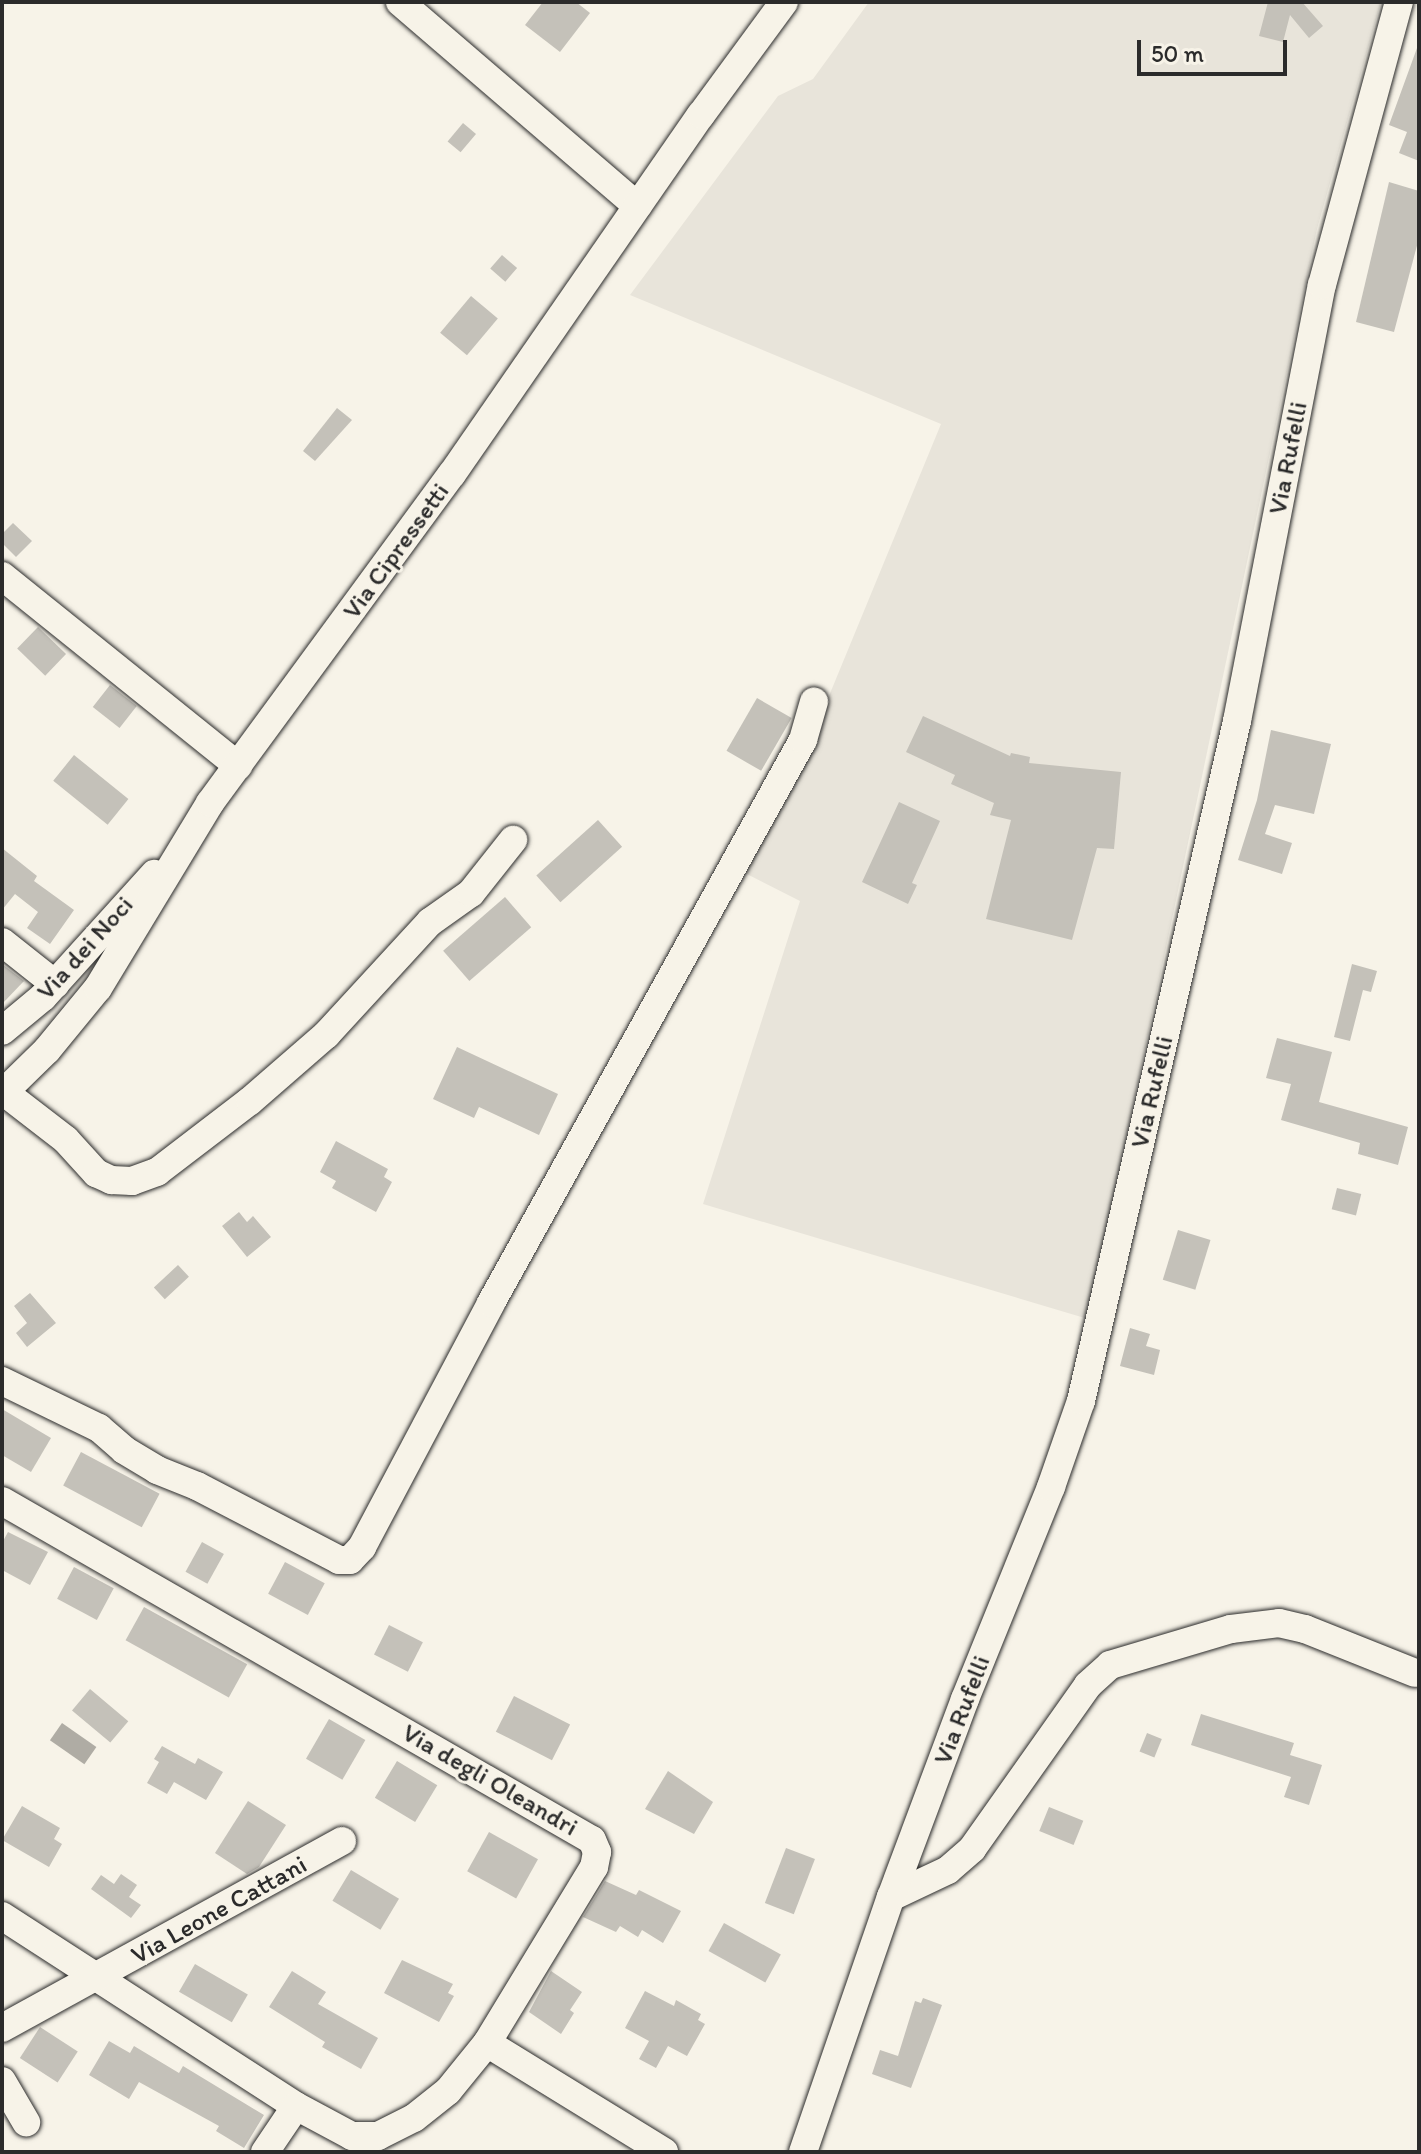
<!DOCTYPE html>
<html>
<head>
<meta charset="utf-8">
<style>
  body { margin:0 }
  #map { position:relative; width:1421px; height:2154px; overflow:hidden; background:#f7f3e8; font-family:Itim,sans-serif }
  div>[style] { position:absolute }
  .built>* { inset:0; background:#e8e4da }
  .water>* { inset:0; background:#afaca4; transform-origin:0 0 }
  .building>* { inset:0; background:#c4c1b9; transform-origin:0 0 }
  .roads { filter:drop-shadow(0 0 2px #2b2b2b) drop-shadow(0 0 2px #2b2b2b) }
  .minor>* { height:28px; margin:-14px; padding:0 14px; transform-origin:14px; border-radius:14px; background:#f7f3e8 }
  span { translate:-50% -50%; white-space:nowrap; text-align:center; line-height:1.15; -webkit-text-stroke:6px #f7f3e8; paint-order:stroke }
  .street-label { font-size:26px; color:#2b2b2b }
  .frame { position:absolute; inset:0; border:4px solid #2b2b2b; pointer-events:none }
  .scale { position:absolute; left:1137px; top:40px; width:150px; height:36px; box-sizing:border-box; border:4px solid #2b2b2b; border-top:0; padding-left:10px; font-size:24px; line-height:28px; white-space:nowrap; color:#2b2b2b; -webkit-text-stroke:6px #f7f3e8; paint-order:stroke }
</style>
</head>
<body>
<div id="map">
  <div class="built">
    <i style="clip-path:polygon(869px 2px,1381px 2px,1317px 229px,1088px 1319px,703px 1204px,800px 901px,743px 872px,810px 742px,941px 424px,630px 295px,778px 96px,813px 79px)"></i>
  </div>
  <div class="water">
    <i style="left:62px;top:1723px;width:42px;height:21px;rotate:35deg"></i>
  </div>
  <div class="building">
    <i style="clip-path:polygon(543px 2px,576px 2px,590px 13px,560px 52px,525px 25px)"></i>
    <i style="clip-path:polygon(1268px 2px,1302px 2px,1323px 26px,1309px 38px,1290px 15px,1283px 42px,1259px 36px)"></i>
    <i style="clip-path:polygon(1417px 48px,1419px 48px,1419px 161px,1399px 153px,1407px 132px,1389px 125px)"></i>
    <i style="left:463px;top:123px;width:17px;height:24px;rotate:40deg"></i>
    <i style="clip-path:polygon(1389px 182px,1419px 191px,1419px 238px,1394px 332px,1356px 322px)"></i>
    <i style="left:502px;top:255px;width:20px;height:18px;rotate:41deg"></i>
    <i style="left:471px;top:296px;width:35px;height:48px;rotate:40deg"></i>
    <i style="clip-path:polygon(337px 408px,352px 420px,315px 461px,303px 451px)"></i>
    <i style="clip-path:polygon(13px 523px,32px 541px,16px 557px,2px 543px,2px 534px)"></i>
    <i style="left:38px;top:627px;width:39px;height:30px;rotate:44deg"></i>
    <i style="left:110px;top:685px;width:34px;height:28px;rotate:38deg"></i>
    <i style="left:757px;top:698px;width:40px;height:61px;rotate:30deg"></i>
    <i style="clip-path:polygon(923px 716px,1010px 756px,1011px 753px,1030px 757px,1029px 763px,1121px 772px,1114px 849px,1097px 848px,1072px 940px,986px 919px,1011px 820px,990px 815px,994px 803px,951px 784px,955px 775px,906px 752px)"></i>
    <i style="clip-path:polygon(1271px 730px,1331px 744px,1314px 814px,1275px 805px,1265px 834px,1292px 843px,1282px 874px,1238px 860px,1257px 800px)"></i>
    <i style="left:74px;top:755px;width:70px;height:33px;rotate:39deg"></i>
    <i style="clip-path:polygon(899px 802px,940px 821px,912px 883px,917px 885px,908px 904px,862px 882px)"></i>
    <i style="left:598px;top:820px;width:36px;height:83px;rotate:48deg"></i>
    <i style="clip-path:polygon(2px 848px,37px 876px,34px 881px,74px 910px,50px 944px,27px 928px,38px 912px,15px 894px,2px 910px)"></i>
    <i style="left:505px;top:897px;width:40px;height:82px;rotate:49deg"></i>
    <i style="clip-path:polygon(2px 964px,24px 981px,2px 1004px)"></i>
    <i style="clip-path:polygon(1352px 964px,1377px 971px,1371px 992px,1363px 990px,1350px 1041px,1334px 1037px)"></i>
    <i style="clip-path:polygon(1277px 1038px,1332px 1052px,1319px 1102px,1408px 1127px,1398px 1165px,1358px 1154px,1360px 1143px,1281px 1120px,1291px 1084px,1266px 1078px)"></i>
    <i style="clip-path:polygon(457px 1047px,558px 1094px,539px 1135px,479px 1107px,474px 1118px,433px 1099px)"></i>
    <i style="clip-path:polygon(336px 1141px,388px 1169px,384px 1177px,392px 1182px,376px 1212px,332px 1188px,336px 1181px,320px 1172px)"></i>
    <i style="left:1337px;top:1188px;width:25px;height:22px;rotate:14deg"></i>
    <i style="clip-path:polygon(239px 1212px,247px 1222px,253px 1216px,271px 1237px,247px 1257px,222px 1226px)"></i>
    <i style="left:1178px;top:1230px;width:34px;height:52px;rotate:17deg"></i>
    <i style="left:178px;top:1265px;width:16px;height:33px;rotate:47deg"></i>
    <i style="clip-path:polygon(30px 1293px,56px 1323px,27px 1347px,16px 1333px,27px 1323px,14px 1306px)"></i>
    <i style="clip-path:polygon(1130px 1328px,1150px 1334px,1146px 1346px,1160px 1350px,1154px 1375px,1120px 1366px)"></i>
    <i style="clip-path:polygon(2px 1409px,51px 1438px,31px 1472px,2px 1455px)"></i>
    <i style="left:81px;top:1452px;width:89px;height:38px;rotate:28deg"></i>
    <i style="clip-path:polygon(8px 1532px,48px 1552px,30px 1585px,2px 1570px,2px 1543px)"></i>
    <i style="left:202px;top:1542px;width:25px;height:34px;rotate:29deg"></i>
    <i style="left:285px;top:1562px;width:45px;height:36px;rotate:28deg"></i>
    <i style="left:74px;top:1567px;width:45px;height:36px;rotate:28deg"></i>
    <i style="left:144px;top:1607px;width:118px;height:38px;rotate:29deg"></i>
    <i style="left:389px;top:1625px;width:38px;height:33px;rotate:27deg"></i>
    <i style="left:90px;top:1689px;width:50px;height:28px;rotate:40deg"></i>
    <i style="left:514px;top:1696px;width:63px;height:40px;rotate:27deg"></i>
    <i style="clip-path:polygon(1201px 1714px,1294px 1743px,1290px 1755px,1322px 1765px,1309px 1805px,1284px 1797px,1291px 1777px,1191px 1745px)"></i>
    <i style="left:329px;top:1719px;width:42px;height:46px;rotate:30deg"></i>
    <i style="left:1147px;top:1733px;width:16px;height:20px;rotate:22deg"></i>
    <i style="clip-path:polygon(162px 1746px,195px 1764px,198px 1758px,223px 1772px,206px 1800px,174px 1782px,167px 1794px,147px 1783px,159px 1762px,154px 1759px)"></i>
    <i style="left:397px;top:1761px;width:47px;height:43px;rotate:31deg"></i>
    <i style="clip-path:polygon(668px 1771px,713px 1802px,694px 1834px,645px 1809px)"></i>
    <i style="clip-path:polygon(248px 1801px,286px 1825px,259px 1867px,247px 1874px,215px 1853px)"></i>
    <i style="clip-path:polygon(22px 1806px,60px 1828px,54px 1839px,62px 1844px,49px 1867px,2px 1840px)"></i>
    <i style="left:1049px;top:1807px;width:37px;height:26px;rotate:22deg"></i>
    <i style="left:489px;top:1832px;width:56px;height:45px;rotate:29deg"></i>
    <i style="left:786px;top:1848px;width:31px;height:59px;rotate:21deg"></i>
    <i style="left:351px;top:1870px;width:56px;height:36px;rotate:31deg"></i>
    <i style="clip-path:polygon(121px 1874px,137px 1885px,129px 1897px,141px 1905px,131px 1918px,91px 1889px,101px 1875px,114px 1884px)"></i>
    <i style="clip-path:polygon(605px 1881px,636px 1895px,639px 1890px,681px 1911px,663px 1943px,642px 1930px,638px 1937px,620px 1926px,616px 1932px,583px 1917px)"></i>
    <i style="left:724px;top:1923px;width:65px;height:32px;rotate:29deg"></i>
    <i style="clip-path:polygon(402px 1960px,453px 1984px,448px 1993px,454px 1996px,439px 2022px,384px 1993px)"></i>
    <i style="left:195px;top:1964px;width:61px;height:32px;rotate:30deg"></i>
    <i style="clip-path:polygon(292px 1971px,326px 1992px,318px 2004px,378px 2038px,361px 2069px,322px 2047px,325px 2042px,269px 2007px)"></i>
    <i style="clip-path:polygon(551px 1971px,582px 1992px,570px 2010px,574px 2013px,561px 2034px,529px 2012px)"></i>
    <i style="clip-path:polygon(645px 1991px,674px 2006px,676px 2000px,701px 2014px,698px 2020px,705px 2024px,687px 2056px,668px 2046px,656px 2068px,639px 2059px,649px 2041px,625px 2028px)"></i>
    <i style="clip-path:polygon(923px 1998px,942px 2005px,911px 2088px,872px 2074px,880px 2050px,898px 2056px,915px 2001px,921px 2003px)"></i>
    <i style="left:40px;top:2027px;width:45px;height:37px;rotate:33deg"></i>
    <i style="clip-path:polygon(109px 2041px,130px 2053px,134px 2046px,179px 2073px,183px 2066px,264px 2115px,244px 2148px,216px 2131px,219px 2126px,139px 2082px,129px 2099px,89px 2075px)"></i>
  </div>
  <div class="roads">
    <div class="minor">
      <i style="left:400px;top:2px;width:313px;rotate:40.7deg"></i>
      <i style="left:2px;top:576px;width:303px;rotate:38.8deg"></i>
      <i style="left:2px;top:942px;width:68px;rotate:38.4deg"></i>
      <i style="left:2px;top:1031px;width:53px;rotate:-39.7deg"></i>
      <i style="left:43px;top:997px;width:166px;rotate:-47.9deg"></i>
      <i style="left:4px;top:1092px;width:78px;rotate:37.7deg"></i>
      <i style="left:66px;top:1140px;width:45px;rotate:47.7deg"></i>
      <i style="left:96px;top:1173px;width:17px;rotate:25deg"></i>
      <i style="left:111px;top:1180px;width:21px;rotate:3deg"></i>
      <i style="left:132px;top:1181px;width:27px;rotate:-20deg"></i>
      <i style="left:157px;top:1172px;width:117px;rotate:-37.4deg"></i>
      <i style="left:250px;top:1101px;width:101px;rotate:-41deg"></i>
      <i style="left:326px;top:1035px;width:154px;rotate:-47.4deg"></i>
      <i style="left:430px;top:922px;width:50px;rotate:-35.3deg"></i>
      <i style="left:471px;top:893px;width:68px;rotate:-51.6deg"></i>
      <i style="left:2px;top:1094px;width:63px;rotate:-44.4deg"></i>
      <i style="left:47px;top:1050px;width:80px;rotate:-50.6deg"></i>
      <i style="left:98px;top:988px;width:216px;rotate:-58.8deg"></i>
      <i style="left:210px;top:803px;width:408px;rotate:-53.7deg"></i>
      <i style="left:452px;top:474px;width:437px;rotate:-55.3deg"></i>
      <i style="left:701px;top:115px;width:140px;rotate:-53.7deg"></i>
      <i style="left:2px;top:1381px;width:108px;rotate:25.9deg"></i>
      <i style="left:99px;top:1428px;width:33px;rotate:41deg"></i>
      <i style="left:124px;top:1450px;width:39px;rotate:31deg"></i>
      <i style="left:157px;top:1470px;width:43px;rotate:21.8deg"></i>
      <i style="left:197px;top:1486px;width:160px;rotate:27.5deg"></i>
      <i style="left:339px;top:1560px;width:11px"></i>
      <i style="left:350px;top:1560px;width:18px;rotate:-47deg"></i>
      <i style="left:362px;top:1547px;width:276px;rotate:-62.1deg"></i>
      <i style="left:491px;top:1303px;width:644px;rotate:-61.01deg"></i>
      <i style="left:803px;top:740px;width:40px;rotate:-74deg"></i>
      <i style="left:2px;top:1501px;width:680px;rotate:29.88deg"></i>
      <i style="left:592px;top:1840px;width:13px;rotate:67deg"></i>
      <i style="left:597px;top:1852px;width:15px;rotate:101deg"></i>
      <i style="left:594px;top:1867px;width:206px;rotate:121.3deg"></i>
      <i style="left:487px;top:2043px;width:208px;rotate:31.6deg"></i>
      <i style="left:891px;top:1897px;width:63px;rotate:-25.3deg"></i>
      <i style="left:948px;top:1870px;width:32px;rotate:-41deg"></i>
      <i style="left:972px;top:1849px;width:201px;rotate:-54.7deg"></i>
      <i style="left:1088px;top:1685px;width:30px;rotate:-42deg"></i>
      <i style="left:1110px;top:1665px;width:126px;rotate:-16.6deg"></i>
      <i style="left:1231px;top:1629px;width:48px;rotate:-7.1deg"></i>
      <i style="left:1279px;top:1623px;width:27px;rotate:13deg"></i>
      <i style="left:1305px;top:1629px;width:118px;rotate:21.8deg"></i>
      <i style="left:2px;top:1916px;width:350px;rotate:32.9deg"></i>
      <i style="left:296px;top:2106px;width:64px;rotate:28.2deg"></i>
      <i style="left:352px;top:2136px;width:26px"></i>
      <i style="left:378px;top:2136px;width:40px;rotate:-26.6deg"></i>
      <i style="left:414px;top:2118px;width:43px;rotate:-38.5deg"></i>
      <i style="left:448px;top:2091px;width:62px;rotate:-50.9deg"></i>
      <i style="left:2px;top:2028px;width:388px;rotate:-28.8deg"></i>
      <i style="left:2px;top:2081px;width:48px;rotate:59.7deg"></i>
      <i style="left:265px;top:2152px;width:55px;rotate:-56deg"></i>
      <i style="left:803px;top:2152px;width:270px;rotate:-71deg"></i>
      <i style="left:891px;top:1897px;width:211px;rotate:-69.5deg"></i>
      <i style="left:965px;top:1699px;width:229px;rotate:-67.9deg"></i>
      <i style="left:1051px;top:1487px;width:91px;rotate:-70.8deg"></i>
      <i style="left:1081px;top:1401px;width:698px;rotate:-77.08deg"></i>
      <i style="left:1237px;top:721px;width:444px;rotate:-79deg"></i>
      <i style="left:1322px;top:285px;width:293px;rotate:-74.8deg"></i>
    </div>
  </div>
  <div class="street-label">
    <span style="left:1288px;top:458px;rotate:-79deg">Via Rufelli</span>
    <span style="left:396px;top:551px;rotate:-54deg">Via Cipressetti</span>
    <span style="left:85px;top:948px;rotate:-48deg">Via dei Noci</span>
    <span style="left:1152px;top:1092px;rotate:-77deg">Via Rufelli</span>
    <span style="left:962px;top:1710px;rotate:-69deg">Via Rufelli</span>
    <span style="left:490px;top:1780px;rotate:30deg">Via degli Oleandri</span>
    <span style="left:219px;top:1910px;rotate:-29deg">Via Leone Cattani</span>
  </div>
  <div class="frame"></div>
  <div class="scale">50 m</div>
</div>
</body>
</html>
